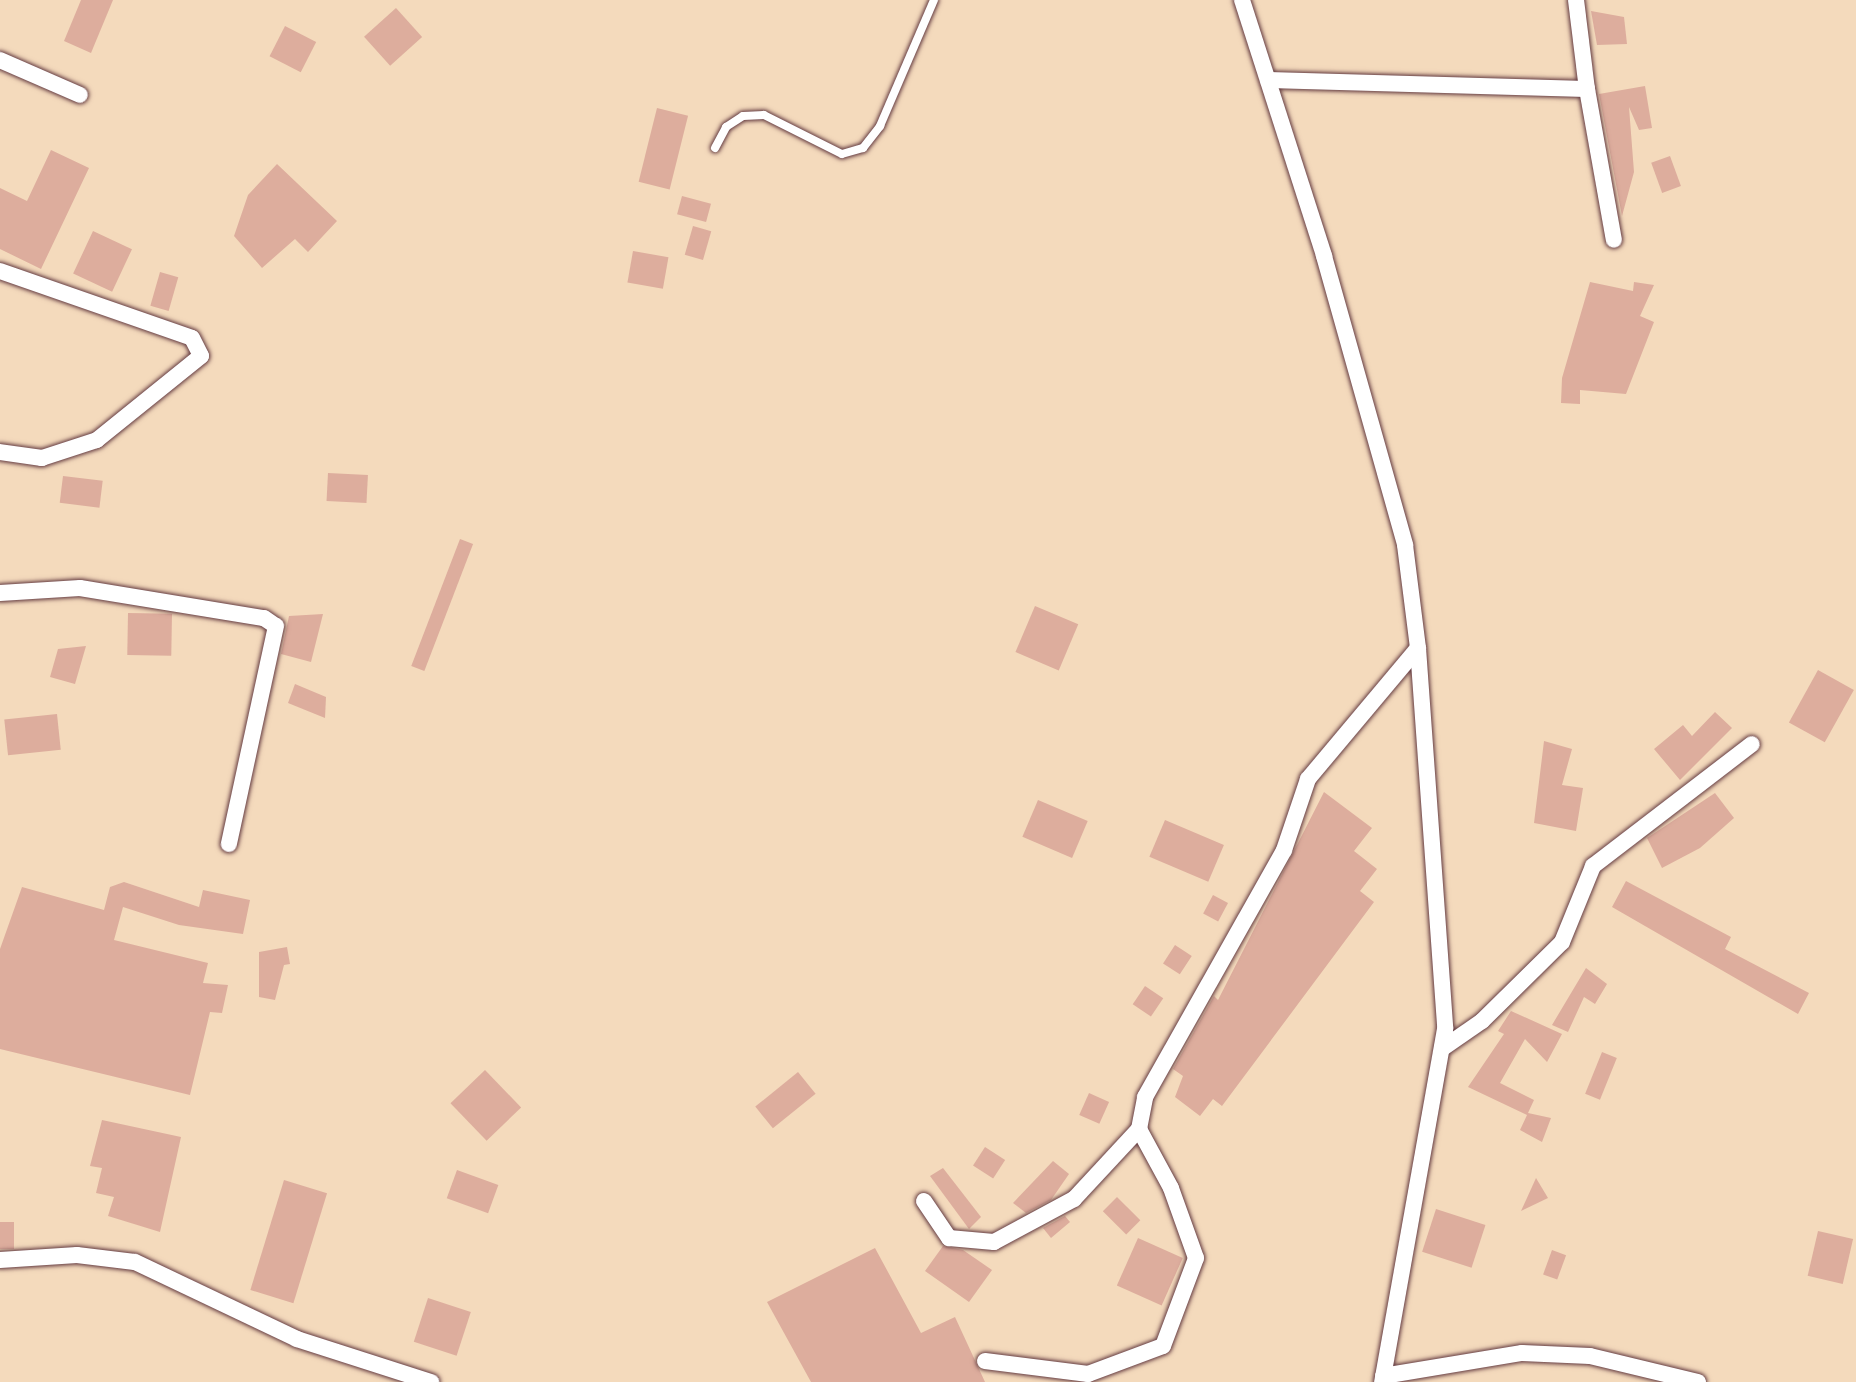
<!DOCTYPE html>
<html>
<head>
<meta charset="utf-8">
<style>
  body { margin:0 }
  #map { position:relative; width:1856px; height:1382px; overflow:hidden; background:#f4dabc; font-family:Mali,sans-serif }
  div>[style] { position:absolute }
  .building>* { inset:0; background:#ddad9d; transform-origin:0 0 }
  .roads { filter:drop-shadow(0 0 2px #643b41) drop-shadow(0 0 2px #643b41) }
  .service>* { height:8px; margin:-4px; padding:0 4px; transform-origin:4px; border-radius:4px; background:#fff }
  .minor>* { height:16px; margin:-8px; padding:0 8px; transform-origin:8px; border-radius:8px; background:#fff }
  span { translate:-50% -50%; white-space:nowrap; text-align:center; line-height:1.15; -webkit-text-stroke:7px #fdfcf7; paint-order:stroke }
</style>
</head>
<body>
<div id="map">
  <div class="building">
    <i style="clip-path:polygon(81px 0,113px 0,91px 53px,64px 41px)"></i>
    <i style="left:396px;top:8px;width:39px;height:43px;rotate:48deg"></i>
    <i style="clip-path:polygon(1591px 11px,1624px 17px,1627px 44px,1597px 45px)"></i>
    <i style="left:285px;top:26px;width:35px;height:34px;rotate:27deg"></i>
    <i style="clip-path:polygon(1645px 86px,1652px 128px,1639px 130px,1629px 107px,1634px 172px,1622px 216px,1599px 94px)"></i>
    <i style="left:657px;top:108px;width:32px;height:76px;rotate:14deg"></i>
    <i style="clip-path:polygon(51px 150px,89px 168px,41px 269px,0 249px,0 188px,27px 201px)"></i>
    <i style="left:1670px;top:156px;width:32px;height:20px;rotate:70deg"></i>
    <i style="clip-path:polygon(277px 164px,337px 221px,308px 252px,295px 239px,262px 268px,234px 236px,248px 195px)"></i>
    <i style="left:682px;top:196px;width:30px;height:19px;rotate:15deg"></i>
    <i style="left:693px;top:226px;width:19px;height:30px;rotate:16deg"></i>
    <i style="left:93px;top:231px;width:43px;height:47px;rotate:25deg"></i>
    <i style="left:633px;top:251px;width:36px;height:32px;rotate:10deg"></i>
    <i style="left:160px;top:272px;width:19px;height:35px;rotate:16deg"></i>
    <i style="clip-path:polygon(1590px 282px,1633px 291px,1634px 282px,1654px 285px,1640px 316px,1654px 322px,1626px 394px,1580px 390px,1580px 404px,1561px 403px,1562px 378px)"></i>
    <i style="left:328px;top:473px;width:40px;height:28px;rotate:3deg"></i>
    <i style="left:63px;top:476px;width:40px;height:27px;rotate:7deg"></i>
    <i style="left:460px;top:539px;width:14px;height:136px;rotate:21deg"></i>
    <i style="left:1035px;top:606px;width:47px;height:50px;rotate:23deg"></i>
    <i style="left:128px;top:613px;width:44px;height:42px;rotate:1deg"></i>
    <i style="clip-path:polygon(323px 614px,311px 662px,281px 654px,289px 616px)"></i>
    <i style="clip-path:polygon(86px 646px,75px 684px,50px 677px,58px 649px)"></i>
    <i style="left:1818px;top:670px;width:41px;height:60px;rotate:29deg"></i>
    <i style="clip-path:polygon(295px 684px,326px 697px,325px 718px,288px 703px)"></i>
    <i style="clip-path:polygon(1715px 712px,1732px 728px,1680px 780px,1654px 749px,1683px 725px,1692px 736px)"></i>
    <i style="left:57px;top:714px;width:36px;height:53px;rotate:84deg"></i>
    <i style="clip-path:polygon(1544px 741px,1572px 749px,1562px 785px,1583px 788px,1576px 831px,1534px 823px)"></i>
    <i style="clip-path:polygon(1324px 792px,1372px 828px,1354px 851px,1377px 869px,1360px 891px,1374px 902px,1222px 1106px,1213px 1099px,1200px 1116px,1175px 1097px,1183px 1076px,1173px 1069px,1214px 996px,1218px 1000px)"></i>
    <i style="clip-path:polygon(1715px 793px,1734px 818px,1700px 848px,1662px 868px,1647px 838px)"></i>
    <i style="left:1038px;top:800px;width:54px;height:40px;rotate:23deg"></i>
    <i style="left:1165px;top:820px;width:64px;height:40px;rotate:23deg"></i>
    <i style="clip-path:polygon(1626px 881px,1731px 937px,1725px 949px,1809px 993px,1798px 1014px,1612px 907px)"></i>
    <i style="clip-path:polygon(124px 882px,199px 907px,203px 890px,250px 900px,243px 934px,179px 925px,123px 907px,114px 940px,208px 963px,203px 983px,228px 985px,222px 1013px,210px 1012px,190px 1095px,0 1049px,0 949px,22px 887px,104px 910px,110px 887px)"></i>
    <i style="left:1213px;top:895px;width:17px;height:21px;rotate:28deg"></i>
    <i style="left:1175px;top:945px;width:20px;height:22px;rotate:33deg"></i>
    <i style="clip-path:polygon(287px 947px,290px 964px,284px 965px,275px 1000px,259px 997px,259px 952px)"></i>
    <i style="clip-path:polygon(1586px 968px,1607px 984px,1595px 1004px,1584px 997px,1568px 1032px,1552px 1025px)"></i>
    <i style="left:1145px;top:986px;width:22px;height:22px;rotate:34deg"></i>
    <i style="clip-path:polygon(1511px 1011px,1562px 1034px,1547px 1062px,1525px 1039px,1500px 1083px,1534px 1100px,1528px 1113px,1551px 1118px,1542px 1142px,1520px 1130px,1527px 1115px,1468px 1087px,1504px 1034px,1498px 1031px)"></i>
    <i style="left:1602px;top:1052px;width:16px;height:45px;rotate:22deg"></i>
    <i style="left:485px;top:1070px;width:52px;height:48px;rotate:46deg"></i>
    <i style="left:798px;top:1072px;width:28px;height:55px;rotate:51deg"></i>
    <i style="left:1089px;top:1093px;width:22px;height:24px;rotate:24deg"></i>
    <i style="clip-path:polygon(102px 1120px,181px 1137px,160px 1232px,108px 1216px,114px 1197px,96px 1193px,102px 1168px,90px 1166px)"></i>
    <i style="left:985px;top:1147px;width:24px;height:22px;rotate:33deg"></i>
    <i style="clip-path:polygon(1053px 1161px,1069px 1174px,1051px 1200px,1026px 1213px,1013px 1203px)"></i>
    <i style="clip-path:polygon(943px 1168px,981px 1217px,969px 1229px,930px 1176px)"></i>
    <i style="left:457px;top:1170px;width:44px;height:30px;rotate:20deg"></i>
    <i style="clip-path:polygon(1536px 1178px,1548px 1198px,1521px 1211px)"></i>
    <i style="left:284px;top:1180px;width:45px;height:115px;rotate:17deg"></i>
    <i style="left:1117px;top:1197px;width:33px;height:20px;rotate:45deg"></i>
    <i style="left:1436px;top:1209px;width:52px;height:45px;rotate:18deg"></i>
    <i style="clip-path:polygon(1065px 1216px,1070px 1222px,1051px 1238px,1043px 1228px)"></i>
    <i style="left:0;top:1222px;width:14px;height:27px"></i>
    <i style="left:1818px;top:1231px;width:36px;height:46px;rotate:13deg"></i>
    <i style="left:1138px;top:1238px;width:49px;height:52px;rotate:24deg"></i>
    <i style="clip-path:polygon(943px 1246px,963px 1250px,992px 1270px,969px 1302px,925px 1271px)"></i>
    <i style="clip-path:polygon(875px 1248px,921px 1333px,955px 1317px,985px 1382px,811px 1382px,767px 1302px)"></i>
    <i style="left:1552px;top:1250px;width:15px;height:26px;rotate:20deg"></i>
    <i style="left:428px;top:1298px;width:45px;height:46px;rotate:18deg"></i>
  </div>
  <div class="roads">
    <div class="service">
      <i style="left:715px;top:148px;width:24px;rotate:-62deg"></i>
      <i style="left:726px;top:127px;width:20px;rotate:-33deg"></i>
      <i style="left:743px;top:116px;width:21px;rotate:-3deg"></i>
      <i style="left:764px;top:115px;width:87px;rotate:26.6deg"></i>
      <i style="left:842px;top:154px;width:22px;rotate:-16deg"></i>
      <i style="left:863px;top:148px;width:28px;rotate:-52deg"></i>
      <i style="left:880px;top:126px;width:137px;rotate:-66.8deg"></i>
    </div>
    <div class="minor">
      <i style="left:1242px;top:0;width:269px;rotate:72.2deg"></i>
      <i style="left:1324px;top:256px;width:300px;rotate:74.3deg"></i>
      <i style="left:1405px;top:545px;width:104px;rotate:82.8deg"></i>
      <i style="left:1418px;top:648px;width:382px;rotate:85.9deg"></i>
      <i style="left:1445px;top:1029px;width:359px;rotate:100.1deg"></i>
      <i style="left:1576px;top:0;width:90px;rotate:83deg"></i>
      <i style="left:0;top:60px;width:87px;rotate:23.6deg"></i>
      <i style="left:1268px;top:80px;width:319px;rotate:1.6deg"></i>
      <i style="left:1587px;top:89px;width:153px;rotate:79.9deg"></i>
      <i style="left:0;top:271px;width:203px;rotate:19.2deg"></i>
      <i style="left:192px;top:338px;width:20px;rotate:63deg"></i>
      <i style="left:201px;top:356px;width:134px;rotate:141.1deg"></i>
      <i style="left:97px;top:440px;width:58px;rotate:161.9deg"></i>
      <i style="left:42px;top:458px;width:42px;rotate:-171.9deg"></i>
      <i style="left:0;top:593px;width:80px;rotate:-3.6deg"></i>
      <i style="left:80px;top:588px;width:186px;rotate:9.3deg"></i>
      <i style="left:264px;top:618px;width:14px;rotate:34deg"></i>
      <i style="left:276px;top:626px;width:223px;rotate:102.2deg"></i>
      <i style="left:1443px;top:1048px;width:47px;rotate:-34.7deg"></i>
      <i style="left:1482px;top:1021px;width:112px;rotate:-44.6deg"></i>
      <i style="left:1562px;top:942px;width:82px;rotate:-67.8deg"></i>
      <i style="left:1593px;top:866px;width:200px;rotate:-37.5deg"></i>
      <i style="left:924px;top:1201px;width:45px;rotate:56deg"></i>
      <i style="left:949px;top:1238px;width:45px;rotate:5.1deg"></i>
      <i style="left:994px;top:1242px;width:91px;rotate:-28.3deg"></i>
      <i style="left:1074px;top:1199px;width:96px;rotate:-47.1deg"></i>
      <i style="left:0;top:1260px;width:77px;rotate:-3.7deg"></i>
      <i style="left:77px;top:1255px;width:58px;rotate:6.9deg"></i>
      <i style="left:135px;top:1262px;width:179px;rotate:25.4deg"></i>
      <i style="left:297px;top:1339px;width:141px;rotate:17.8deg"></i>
      <i style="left:985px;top:1361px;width:104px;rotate:7.2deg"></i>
      <i style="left:1088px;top:1374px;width:80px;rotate:-20.5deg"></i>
      <i style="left:1163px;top:1346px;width:94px;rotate:-69.4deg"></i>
      <i style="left:1196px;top:1258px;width:74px;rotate:-109.7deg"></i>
      <i style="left:1171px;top:1188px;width:67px;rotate:-118.5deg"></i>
      <i style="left:1139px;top:1129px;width:33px;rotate:-79deg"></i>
      <i style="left:1145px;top:1097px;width:283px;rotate:-60.6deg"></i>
      <i style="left:1284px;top:850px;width:75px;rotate:-71.3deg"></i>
      <i style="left:1308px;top:779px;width:171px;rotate:-50deg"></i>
      <i style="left:1383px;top:1376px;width:141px;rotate:-9.4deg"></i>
      <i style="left:1522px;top:1353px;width:68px;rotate:2.5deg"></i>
      <i style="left:1590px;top:1356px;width:111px;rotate:13.5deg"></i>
    </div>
  </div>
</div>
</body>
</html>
